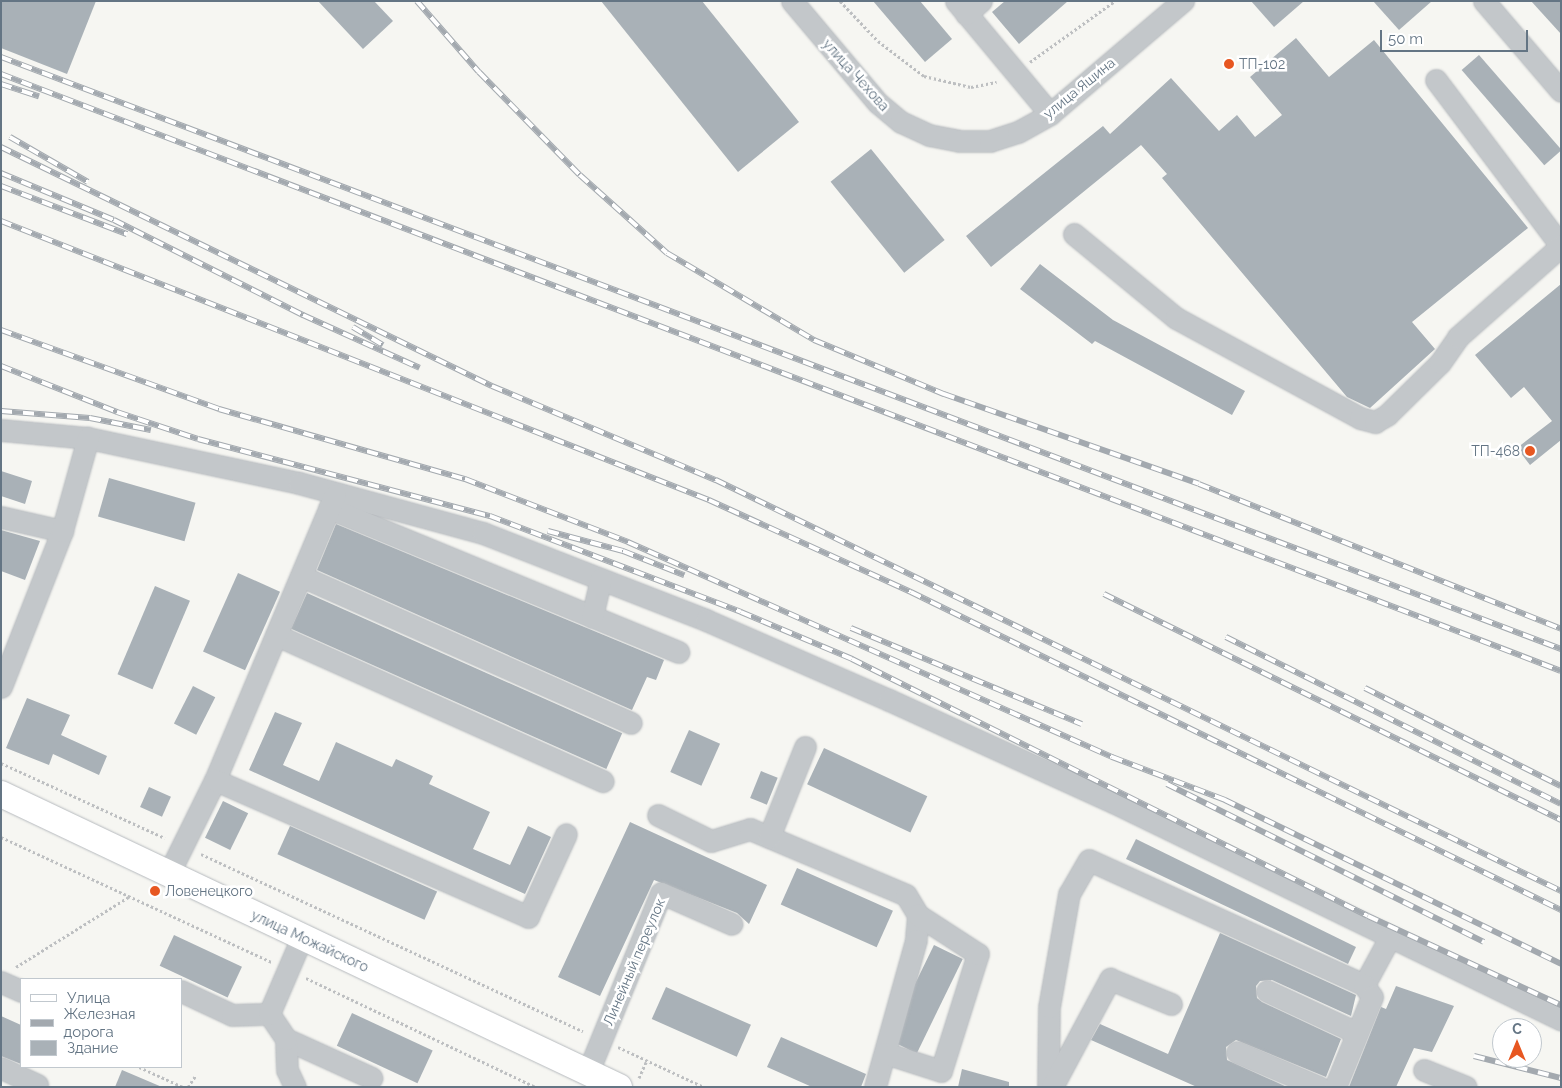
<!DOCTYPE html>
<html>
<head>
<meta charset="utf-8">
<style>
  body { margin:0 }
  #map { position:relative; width:1562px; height:1088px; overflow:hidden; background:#f6f6f2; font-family:Raleway,sans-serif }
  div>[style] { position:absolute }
  .building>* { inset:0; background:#a9b1b7; transform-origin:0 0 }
  .path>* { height:3px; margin-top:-1.5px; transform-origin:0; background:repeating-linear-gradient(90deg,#bdbfc1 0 2.5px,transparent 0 5px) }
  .roads { filter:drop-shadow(0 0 1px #b6babe) drop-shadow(0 0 1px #b6babe) }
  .minor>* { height:21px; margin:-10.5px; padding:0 10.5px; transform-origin:10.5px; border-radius:10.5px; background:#c3c7ca }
  .major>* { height:26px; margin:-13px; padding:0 13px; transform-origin:13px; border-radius:13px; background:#fff }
  .rail>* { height:5.5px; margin-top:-2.75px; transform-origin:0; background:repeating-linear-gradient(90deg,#fff 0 11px,#a3a9af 0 22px); box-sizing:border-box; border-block:1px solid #a3a9af }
  .dots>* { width:14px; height:14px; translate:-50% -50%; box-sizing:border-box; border:2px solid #fff; border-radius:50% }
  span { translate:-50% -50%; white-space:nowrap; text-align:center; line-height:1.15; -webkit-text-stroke:5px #fff; paint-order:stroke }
  .poi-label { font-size:14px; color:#647584 }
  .left { translate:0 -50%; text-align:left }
  .right { translate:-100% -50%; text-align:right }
  .street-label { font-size:14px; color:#647584 }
  .frame { position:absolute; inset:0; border:2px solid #647584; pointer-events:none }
  .legend { position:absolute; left:20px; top:978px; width:162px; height:90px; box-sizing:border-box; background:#fff; border:1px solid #c1c8ce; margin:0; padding:6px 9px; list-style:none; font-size:15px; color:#647584 }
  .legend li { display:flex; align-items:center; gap:10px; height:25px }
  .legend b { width:25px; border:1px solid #c1c8ce }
  .north { position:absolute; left:1492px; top:1018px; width:50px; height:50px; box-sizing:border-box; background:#fff; border:1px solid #c1c8ce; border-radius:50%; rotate:0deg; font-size:14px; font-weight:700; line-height:20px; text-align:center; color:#647584 }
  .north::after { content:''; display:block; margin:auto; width:18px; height:22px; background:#e75721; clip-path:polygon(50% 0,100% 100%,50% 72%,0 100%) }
  .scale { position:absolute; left:1380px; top:30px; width:148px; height:22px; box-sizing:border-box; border:2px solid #647584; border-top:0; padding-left:6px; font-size:15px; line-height:18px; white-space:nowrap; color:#647584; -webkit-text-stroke:4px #fff; paint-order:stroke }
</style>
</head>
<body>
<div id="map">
  <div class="building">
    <i style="clip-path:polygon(1px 1px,96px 1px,67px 74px,1px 48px)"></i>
    <i style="clip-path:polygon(318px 1px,374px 1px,393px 21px,363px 49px)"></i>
    <i style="clip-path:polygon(601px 1px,702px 1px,799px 122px,738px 172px)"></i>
    <i style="clip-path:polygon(873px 1px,920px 1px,952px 39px,925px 62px)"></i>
    <i style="clip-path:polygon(1005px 1px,1068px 1px,1019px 44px,992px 12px)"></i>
    <i style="clip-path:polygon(1251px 1px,1304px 1px,1274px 27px)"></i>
    <i style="clip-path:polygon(1373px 1px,1432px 1px,1399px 30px)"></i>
    <i style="clip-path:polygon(1531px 1px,1561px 1px,1561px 34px)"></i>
    <i style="clip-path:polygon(1296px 38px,1329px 77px,1374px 40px,1528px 228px,1412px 322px,1435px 349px,1370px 408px,1347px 397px,1162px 178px,1167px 174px,1141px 145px,991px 267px,966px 236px,1103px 126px,1110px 134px,1171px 78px,1219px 131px,1237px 115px,1255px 137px,1282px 115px,1250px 77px)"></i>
    <i style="left:1479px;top:55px;width:126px;height:23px;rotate:49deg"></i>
    <i style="left:871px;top:149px;width:117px;height:52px;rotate:51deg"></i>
    <i style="clip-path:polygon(1040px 264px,1113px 320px,1245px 391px,1232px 415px,1095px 341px,1092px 344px,1020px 289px)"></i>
    <i style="clip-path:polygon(1561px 284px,1561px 440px,1530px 465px,1517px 448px,1552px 421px,1524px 387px,1511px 398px,1475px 355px)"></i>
    <i style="clip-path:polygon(1px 471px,32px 481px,25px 504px,1px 496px)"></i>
    <i style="left:109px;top:478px;width:90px;height:40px;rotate:16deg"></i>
    <i style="clip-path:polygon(336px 524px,664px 660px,656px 680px,647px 677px,632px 710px,317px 570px)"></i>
    <i style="clip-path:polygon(1px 530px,40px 541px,25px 580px,1px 571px)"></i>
    <i style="left:238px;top:573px;width:46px;height:86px;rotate:24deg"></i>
    <i style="left:155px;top:586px;width:38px;height:96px;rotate:23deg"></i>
    <i style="left:307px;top:593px;width:345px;height:39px;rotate:24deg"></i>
    <i style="left:193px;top:686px;width:25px;height:42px;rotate:27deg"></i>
    <i style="clip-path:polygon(27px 698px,70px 715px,61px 735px,107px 756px,99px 775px,53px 754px,49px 765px,6px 748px)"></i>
    <i style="clip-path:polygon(275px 712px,302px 723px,283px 765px,319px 781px,336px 742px,392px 767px,396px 759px,433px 776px,429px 784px,490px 812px,473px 849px,510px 865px,528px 826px,551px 837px,525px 894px,249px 770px)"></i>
    <i style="left:689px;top:730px;width:34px;height:46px;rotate:24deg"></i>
    <i style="left:824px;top:748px;width:114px;height:40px;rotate:25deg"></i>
    <i style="left:761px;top:771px;width:18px;height:29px;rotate:22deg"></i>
    <i style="left:149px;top:787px;width:24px;height:22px;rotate:24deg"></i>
    <i style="left:223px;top:801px;width:28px;height:41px;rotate:26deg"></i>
    <i style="clip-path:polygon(630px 822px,767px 885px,749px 924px,737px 913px,654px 880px,600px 996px,558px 977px)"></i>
    <i style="left:290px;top:826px;width:161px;height:31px;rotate:24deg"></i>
    <i style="clip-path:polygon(1136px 839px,1356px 947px,1348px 964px,1126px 859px)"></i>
    <i style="left:797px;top:868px;width:105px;height:40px;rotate:24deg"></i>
    <i style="clip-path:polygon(1220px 933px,1356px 995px,1351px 1016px,1272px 980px,1260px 981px,1256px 986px,1257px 998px,1262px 1002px,1341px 1039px,1326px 1077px,1236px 1040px,1226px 1047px,1227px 1060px,1287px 1087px,1197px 1087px,1091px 1040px,1100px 1024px,1168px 1054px)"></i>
    <i style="left:174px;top:935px;width:75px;height:34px;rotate:25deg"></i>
    <i style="left:934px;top:945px;width:32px;height:105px;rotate:26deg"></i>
    <i style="clip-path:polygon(1396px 986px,1454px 1006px,1432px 1052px,1414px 1048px,1396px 1087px,1349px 1087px,1381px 1007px,1386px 1009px)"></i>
    <i style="left:666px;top:987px;width:93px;height:35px;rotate:24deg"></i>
    <i style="left:352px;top:1013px;width:89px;height:36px;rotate:25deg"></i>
    <i style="clip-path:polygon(1px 1016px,21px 1025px,21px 1064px,1px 1056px)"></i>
    <i style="clip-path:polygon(781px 1037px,866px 1074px,861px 1087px,812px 1087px,767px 1067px)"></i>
    <i style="clip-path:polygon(962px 1069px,1009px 1082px,1009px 1087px,958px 1087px)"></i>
    <i style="clip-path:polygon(122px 1070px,162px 1087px,115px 1087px)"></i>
  </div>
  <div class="path">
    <i style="left:840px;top:1px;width:55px;rotate:46.5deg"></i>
    <i style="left:878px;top:41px;width:58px;rotate:37.3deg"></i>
    <i style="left:924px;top:76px;width:48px;rotate:13.2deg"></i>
    <i style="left:971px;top:87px;width:26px;rotate:-11deg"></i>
    <i style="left:1030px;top:62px;width:105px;rotate:-35.7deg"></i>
    <i style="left:1px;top:763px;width:180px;rotate:24.6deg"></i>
    <i style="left:1px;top:837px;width:298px;rotate:24.8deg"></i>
    <i style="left:201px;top:854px;width:421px;rotate:24.9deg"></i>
    <i style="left:16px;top:967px;width:134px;rotate:-31.9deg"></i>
    <i style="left:306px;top:978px;width:255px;rotate:25.4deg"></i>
    <i style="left:618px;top:1047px;width:95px;rotate:24.9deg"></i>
    <i style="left:139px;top:1067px;width:48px;rotate:24.4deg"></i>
    <i style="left:639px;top:1078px;width:20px;rotate:-66deg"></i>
    <i style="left:188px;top:1087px;width:14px;rotate:-56deg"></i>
  </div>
  <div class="roads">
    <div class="minor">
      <i style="left:792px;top:1px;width:133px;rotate:49.9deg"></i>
      <i style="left:878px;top:103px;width:30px;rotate:40deg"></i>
      <i style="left:901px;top:122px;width:31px;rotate:25deg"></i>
      <i style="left:929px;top:135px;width:31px;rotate:11deg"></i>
      <i style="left:959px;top:141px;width:31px"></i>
      <i style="left:990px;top:141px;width:29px;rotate:-18deg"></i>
      <i style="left:1018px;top:132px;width:37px;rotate:-29deg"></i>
      <i style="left:1050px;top:114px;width:175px;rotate:-40.4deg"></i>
      <i style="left:956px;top:1px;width:147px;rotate:50.2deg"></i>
      <i style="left:1484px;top:1px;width:118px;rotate:49.5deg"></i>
      <i style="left:966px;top:14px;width:20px;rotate:-41deg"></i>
      <i style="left:1436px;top:80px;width:208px;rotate:53deg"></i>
      <i style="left:1074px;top:234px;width:132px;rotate:39.5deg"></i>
      <i style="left:1176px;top:318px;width:209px;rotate:28.5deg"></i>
      <i style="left:1360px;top:418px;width:16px;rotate:15deg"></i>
      <i style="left:1375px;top:422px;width:14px;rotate:-30deg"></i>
      <i style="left:1387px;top:415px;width:74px;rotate:-44.5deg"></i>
      <i style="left:1440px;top:363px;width:32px;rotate:-55deg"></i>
      <i style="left:1458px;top:337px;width:137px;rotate:-41.5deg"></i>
      <i style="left:1px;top:430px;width:87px;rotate:5.3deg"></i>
      <i style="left:88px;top:438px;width:216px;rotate:12deg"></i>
      <i style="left:299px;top:483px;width:191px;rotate:15.2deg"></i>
      <i style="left:483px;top:533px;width:239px;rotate:21.3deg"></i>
      <i style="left:706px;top:620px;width:200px;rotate:23.6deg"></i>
      <i style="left:889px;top:700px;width:246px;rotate:24.5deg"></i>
      <i style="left:1113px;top:802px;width:498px;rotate:25.9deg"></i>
      <i style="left:329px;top:508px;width:378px;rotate:22.4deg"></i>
      <i style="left:1px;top:517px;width:63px;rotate:12.9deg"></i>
      <i style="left:301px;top:576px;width:361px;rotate:24deg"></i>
      <i style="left:592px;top:617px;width:39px;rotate:-77deg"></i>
      <i style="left:276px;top:635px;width:358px;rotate:24.1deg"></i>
      <i style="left:1px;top:687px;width:168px;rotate:-68.6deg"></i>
      <i style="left:62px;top:531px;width:97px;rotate:-74.4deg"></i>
      <i style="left:215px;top:780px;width:309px;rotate:-67.2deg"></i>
      <i style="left:658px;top:815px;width:59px;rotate:26.1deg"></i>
      <i style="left:711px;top:841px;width:41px;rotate:-17.1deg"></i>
      <i style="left:750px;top:829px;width:169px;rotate:22.9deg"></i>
      <i style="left:906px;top:895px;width:23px;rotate:59deg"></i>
      <i style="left:918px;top:915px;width:25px;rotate:95deg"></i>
      <i style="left:916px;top:940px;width:153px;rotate:105.6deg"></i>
      <i style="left:769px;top:837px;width:97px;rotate:-68.2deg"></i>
      <i style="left:169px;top:873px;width:104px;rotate:-63.7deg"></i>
      <i style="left:215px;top:780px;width:342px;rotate:23.6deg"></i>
      <i style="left:528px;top:917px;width:91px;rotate:-65.4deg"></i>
      <i style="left:1px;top:982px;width:22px;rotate:24deg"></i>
      <i style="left:1364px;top:985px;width:52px;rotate:-61.5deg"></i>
      <i style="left:181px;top:991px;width:56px;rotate:25.2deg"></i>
      <i style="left:232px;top:1015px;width:37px;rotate:-2deg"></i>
      <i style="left:1267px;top:991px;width:99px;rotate:25deg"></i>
      <i style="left:286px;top:1039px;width:94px;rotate:24.4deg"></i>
      <i style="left:1237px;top:1052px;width:89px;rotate:23.1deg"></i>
      <i style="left:885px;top:1053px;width:59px;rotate:17.8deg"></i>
      <i style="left:941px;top:1071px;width:123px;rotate:-72.5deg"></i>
      <i style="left:978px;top:954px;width:72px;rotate:-147deg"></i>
      <i style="left:1px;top:1068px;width:40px;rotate:25deg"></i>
      <i style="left:1424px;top:1070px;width:45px;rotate:22deg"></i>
      <i style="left:588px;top:1072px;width:193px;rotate:-67.8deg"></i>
      <i style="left:661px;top:893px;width:77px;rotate:23.6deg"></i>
      <i style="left:295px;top:1087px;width:19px;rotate:-115deg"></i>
      <i style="left:287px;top:1070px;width:31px;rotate:-92deg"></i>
      <i style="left:286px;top:1039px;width:30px;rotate:-124deg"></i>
      <i style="left:269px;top:1014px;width:84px;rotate:-66.8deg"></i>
      <i style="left:1048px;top:1087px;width:80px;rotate:-89.3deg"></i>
      <i style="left:1049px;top:1007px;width:115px;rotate:-80deg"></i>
      <i style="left:1069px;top:894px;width:39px;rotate:-60deg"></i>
      <i style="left:1089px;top:860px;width:302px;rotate:24.4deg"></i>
      <i style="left:1364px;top:985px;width:14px;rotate:56deg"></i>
      <i style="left:1372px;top:997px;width:97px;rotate:112.3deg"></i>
      <i style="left:1052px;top:1087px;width:123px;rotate:-61.8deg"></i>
      <i style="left:1110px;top:979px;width:66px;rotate:22.3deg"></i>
    </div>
    <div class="major">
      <i style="left:1px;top:794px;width:684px;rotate:25.37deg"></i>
    </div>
  </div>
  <div class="rail">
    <i style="left:417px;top:1px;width:94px;rotate:48.9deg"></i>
    <i style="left:479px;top:72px;width:144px;rotate:45.6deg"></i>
    <i style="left:580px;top:175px;width:117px;rotate:41.9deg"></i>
    <i style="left:667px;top:253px;width:171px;rotate:30.6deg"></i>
    <i style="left:814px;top:340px;width:141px;rotate:22.6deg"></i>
    <i style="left:944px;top:394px;width:270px;rotate:19.4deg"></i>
    <i style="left:1199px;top:484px;width:390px;rotate:21.8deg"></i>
    <i style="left:1px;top:57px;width:1669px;rotate:20.78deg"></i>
    <i style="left:1px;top:74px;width:1670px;rotate:20.94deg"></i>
    <i style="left:1px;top:84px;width:40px;rotate:18deg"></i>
    <i style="left:10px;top:137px;width:90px;rotate:30deg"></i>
    <i style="left:1px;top:147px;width:546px;rotate:25.96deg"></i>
    <i style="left:492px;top:386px;width:243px;rotate:22.8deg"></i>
    <i style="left:716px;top:480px;width:940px;rotate:25.94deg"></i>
    <i style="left:1px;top:173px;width:122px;rotate:22.6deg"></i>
    <i style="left:114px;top:220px;width:212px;rotate:26.7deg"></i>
    <i style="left:303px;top:315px;width:128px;rotate:24.4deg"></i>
    <i style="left:1px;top:186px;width:135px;rotate:20.9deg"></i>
    <i style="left:1px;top:221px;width:761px;rotate:21.51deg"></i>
    <i style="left:709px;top:500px;width:222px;rotate:24.5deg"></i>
    <i style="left:911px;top:592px;width:724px;rotate:26.07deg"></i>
    <i style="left:353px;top:327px;width:35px;rotate:31deg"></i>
    <i style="left:1px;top:330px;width:232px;rotate:19.9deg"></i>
    <i style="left:219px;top:409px;width:256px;rotate:15.9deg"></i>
    <i style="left:465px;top:479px;width:175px;rotate:21.1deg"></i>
    <i style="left:628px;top:542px;width:530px;rotate:23.95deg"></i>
    <i style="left:1112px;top:757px;width:121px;rotate:20.8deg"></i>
    <i style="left:1225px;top:800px;width:374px;rotate:26deg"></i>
    <i style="left:1px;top:366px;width:125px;rotate:21.6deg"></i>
    <i style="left:117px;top:412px;width:85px;rotate:18.4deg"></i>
    <i style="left:198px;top:439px;width:302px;rotate:14.8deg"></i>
    <i style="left:490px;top:516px;width:269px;rotate:20.9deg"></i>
    <i style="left:741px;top:612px;width:121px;rotate:22.9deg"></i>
    <i style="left:852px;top:659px;width:576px;rotate:26.48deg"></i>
    <i style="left:1368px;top:916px;width:213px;rotate:24.8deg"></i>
    <i style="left:1px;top:411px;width:89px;rotate:4.5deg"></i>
    <i style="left:90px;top:418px;width:62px;rotate:11.1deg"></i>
    <i style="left:548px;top:531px;width:78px;rotate:14.9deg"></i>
    <i style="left:623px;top:551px;width:66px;rotate:21.5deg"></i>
    <i style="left:1104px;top:594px;width:510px;rotate:26.31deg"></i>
    <i style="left:851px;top:628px;width:250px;rotate:22.6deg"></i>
    <i style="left:1226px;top:637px;width:374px;rotate:26.5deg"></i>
    <i style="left:1365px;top:688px;width:219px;rotate:26.6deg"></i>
    <i style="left:1167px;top:784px;width:354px;rotate:26.5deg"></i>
    <i style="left:1474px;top:1056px;width:90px;rotate:14.2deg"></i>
  </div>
  <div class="dots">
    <i style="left:1229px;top:64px;background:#e75721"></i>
    <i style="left:1530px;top:451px;background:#e75721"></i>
    <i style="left:155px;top:891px;background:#e75721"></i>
  </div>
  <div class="poi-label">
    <span class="left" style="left:1239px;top:64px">ТП-102</span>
    <span class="right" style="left:1520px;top:451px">ТП-468</span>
    <span class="left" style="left:165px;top:891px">Ловенецкого</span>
  </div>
  <div class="street-label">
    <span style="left:856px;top:75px;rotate:48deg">улица Чехова</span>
    <span style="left:1079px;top:88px;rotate:-39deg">улица Яшина</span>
    <span style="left:310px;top:941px;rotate:25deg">улица Можайского</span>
    <span style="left:634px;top:962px;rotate:-67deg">Линейный переулок</span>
  </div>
  <div class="frame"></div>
  <ul class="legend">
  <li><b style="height:6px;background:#fff"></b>Улица</li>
  <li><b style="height:6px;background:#a3a9af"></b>Железная дорога</li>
  <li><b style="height:14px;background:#a9b1b7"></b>Здание</li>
  </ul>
  <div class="north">С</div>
  <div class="scale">50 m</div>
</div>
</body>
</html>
